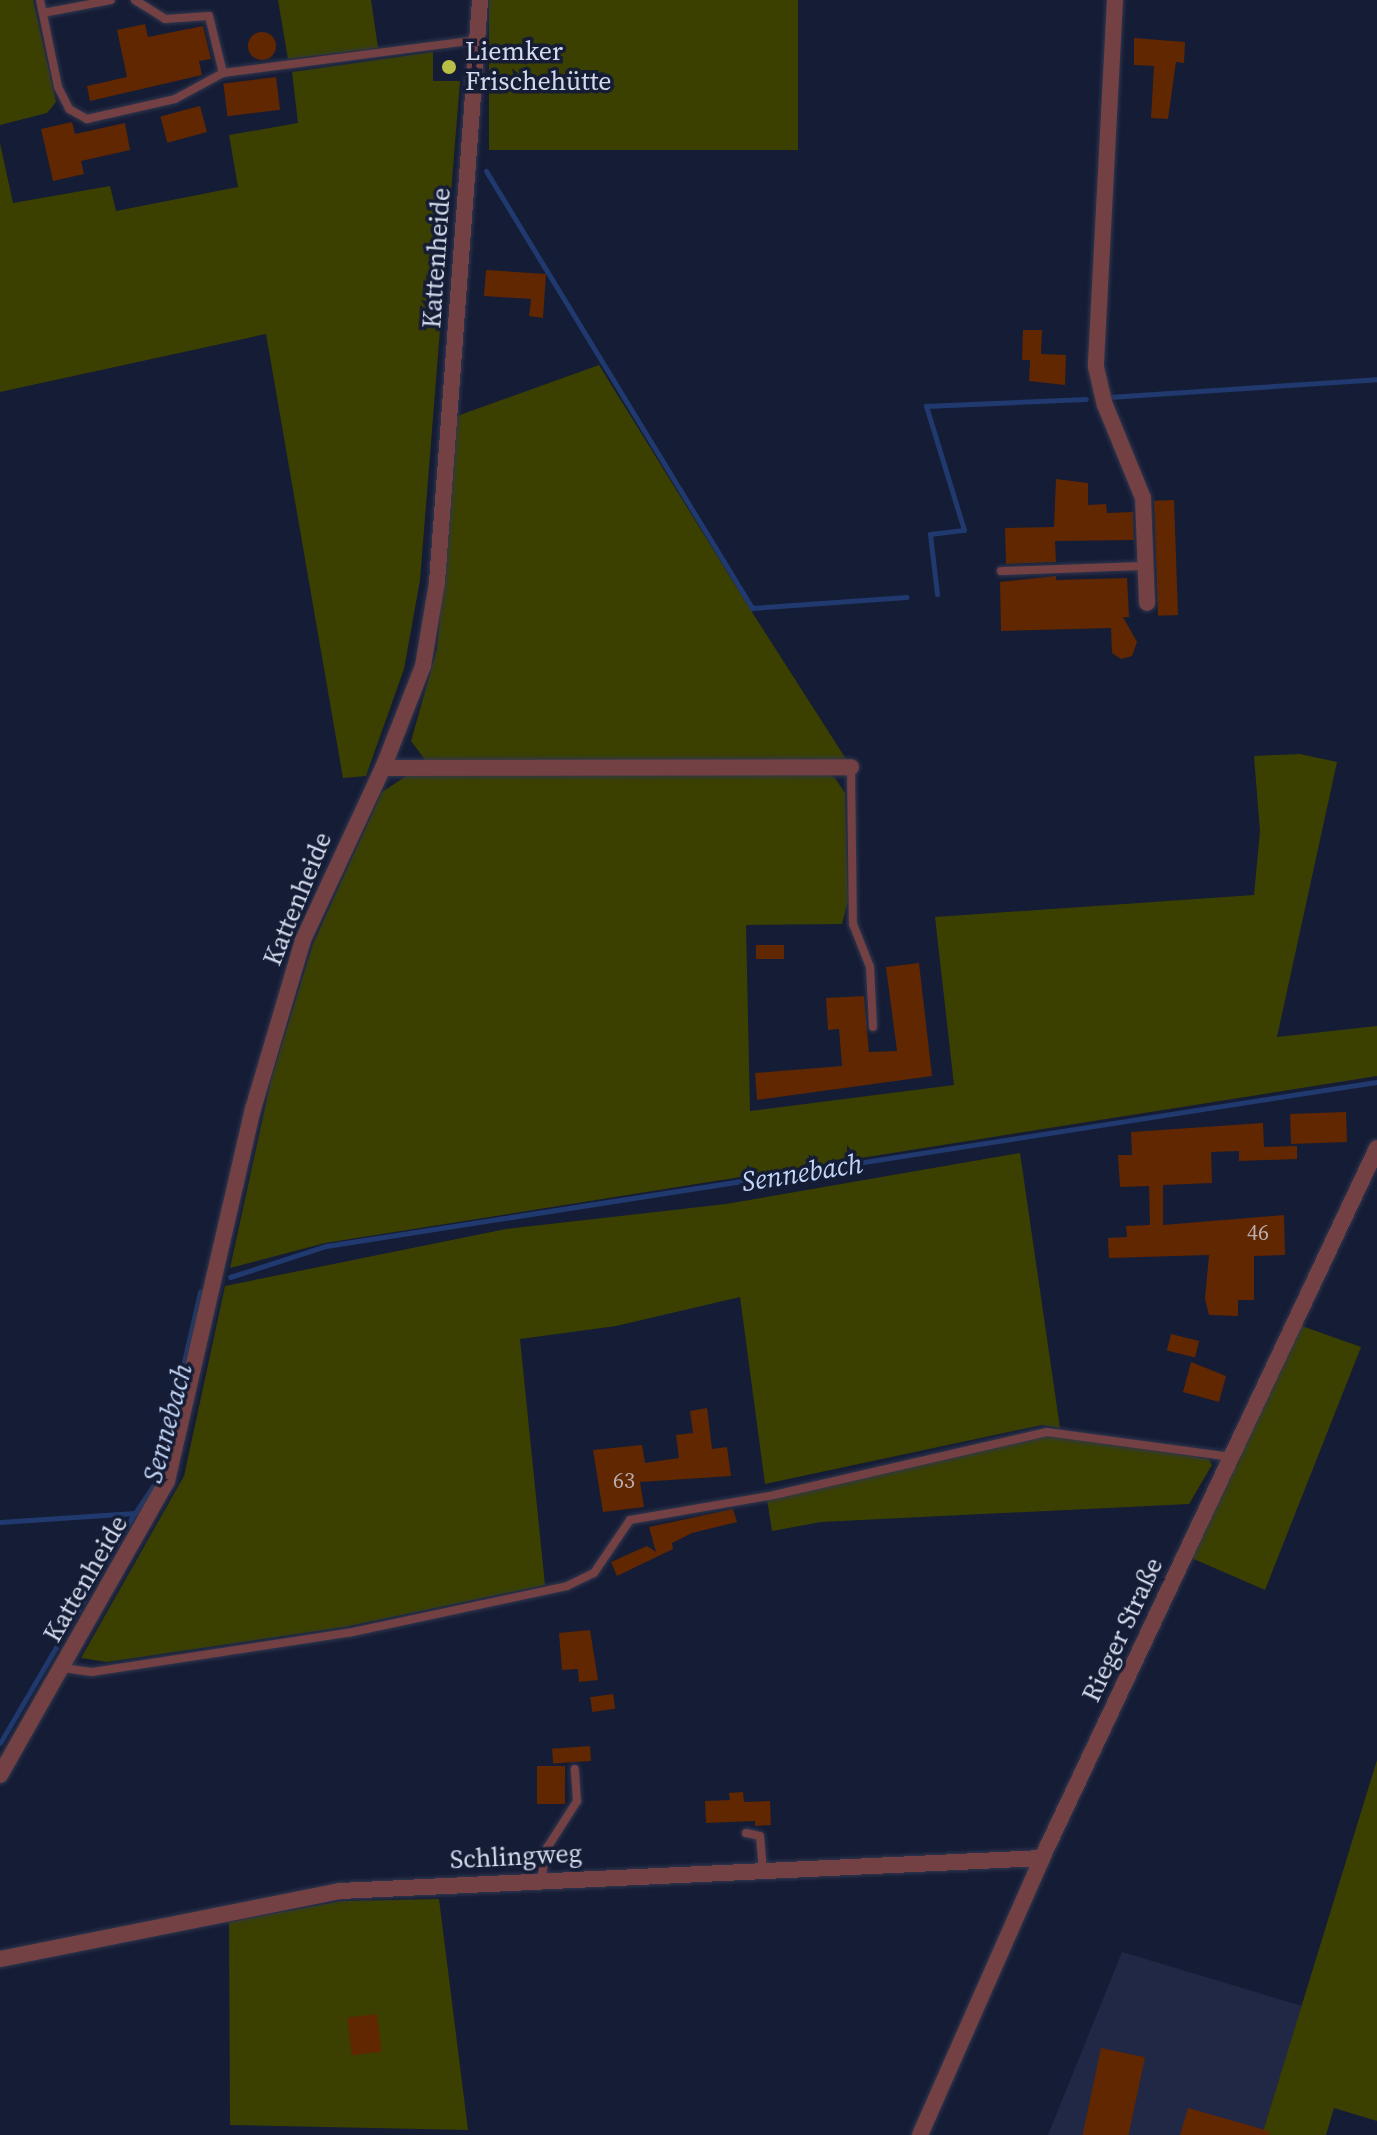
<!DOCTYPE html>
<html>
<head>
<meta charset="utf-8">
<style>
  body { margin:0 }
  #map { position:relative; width:1377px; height:2135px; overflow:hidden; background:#151c35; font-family:"Source Serif 4",serif }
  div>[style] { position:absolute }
  .built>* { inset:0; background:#202846 }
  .green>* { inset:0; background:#3b4000; transform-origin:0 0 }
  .stream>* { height:5px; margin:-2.5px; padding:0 2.5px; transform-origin:2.5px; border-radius:2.5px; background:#20396e }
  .building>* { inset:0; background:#612700; transform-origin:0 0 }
  .round { border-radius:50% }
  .roads { filter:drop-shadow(0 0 2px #30374e) drop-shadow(0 0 2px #30374e) }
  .service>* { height:8px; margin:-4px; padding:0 4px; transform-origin:4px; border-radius:4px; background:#734143 }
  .minor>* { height:16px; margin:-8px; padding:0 8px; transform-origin:8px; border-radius:8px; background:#734143 }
  .dots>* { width:22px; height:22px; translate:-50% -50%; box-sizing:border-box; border:4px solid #151c35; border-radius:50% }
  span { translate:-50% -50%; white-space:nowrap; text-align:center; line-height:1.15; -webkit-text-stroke:7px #151c35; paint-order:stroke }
  .number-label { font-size:22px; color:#b7adb0 }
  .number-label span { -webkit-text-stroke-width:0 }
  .poi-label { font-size:26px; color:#d4daeb }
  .left { translate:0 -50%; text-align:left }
  .street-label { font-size:26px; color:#d4daeb }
  .water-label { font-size:28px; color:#c3d5f7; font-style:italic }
</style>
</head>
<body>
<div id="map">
  <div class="built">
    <i style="clip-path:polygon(1122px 1952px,1302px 2006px,1262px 2135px,1048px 2135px)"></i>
  </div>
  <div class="green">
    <i style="clip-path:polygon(0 0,33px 0,56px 102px,47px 113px,0 125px)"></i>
    <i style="clip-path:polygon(278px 0,371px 0,378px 48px,288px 59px)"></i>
    <i style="left:489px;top:0;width:309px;height:150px"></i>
    <i style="clip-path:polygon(433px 52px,433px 81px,460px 81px,420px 580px,404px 669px,366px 776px,343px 778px,266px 334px,0 392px,0 143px,13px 203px,110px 186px,116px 211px,238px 187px,229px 135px,298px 123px,292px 72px)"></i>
    <i style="clip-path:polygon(599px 365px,750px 609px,846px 759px,426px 761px,411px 741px,437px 649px,457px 416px)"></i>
    <i style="clip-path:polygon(1300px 754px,1337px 762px,1277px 1037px,1377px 1026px,1377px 1076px,325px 1243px,230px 1268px,271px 1080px,313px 944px,382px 792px,411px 773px,819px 771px,835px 778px,845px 793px,848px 901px,842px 924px,746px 925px,750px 1111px,954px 1085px,935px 917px,1254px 895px,1260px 831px,1254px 756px)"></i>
    <i style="clip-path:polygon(1020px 1153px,1060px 1428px,1042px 1425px,765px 1484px,740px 1297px,616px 1326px,520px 1339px,545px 1585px,344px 1627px,107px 1662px,81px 1658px,184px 1476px,225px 1286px,506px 1229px,726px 1204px)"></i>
    <i style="clip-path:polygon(1299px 1325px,1361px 1347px,1265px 1590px,1189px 1557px)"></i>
    <i style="clip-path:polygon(1048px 1435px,1209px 1459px,1212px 1465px,1189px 1504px,821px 1522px,772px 1531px,767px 1499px)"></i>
    <i style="clip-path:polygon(1377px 1760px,1377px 2121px,1334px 2108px,1326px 2135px,1262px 2135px)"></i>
    <i style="clip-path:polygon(439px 1899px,468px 2130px,230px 2125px,229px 1922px,342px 1901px)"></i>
  </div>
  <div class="stream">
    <i style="left:486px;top:171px;width:512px;rotate:58.67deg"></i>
    <i style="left:752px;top:608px;width:155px;rotate:-4.1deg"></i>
    <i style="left:1109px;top:397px;width:269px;rotate:-3.8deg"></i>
    <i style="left:937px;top:594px;width:60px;rotate:-96.7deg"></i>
    <i style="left:930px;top:534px;width:34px;rotate:-7deg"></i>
    <i style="left:964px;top:530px;width:130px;rotate:-107deg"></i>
    <i style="left:926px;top:406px;width:160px;rotate:-2.5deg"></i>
    <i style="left:230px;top:1277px;width:101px;rotate:-17.9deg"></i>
    <i style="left:326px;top:1246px;width:1063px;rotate:-8.88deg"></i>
    <i style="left:0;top:1522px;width:135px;rotate:-3.8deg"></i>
    <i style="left:135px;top:1513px;width:40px;rotate:-56deg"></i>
    <i style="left:157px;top:1480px;width:193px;rotate:-77.1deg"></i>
    <i style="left:0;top:1743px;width:265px;rotate:-59.7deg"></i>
  </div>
  <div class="building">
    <i style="clip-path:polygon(145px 24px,148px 37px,203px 26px,211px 59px,199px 61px,202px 75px,90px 101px,87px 86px,127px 77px,117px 30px)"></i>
    <i class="round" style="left:248px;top:32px;width:28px;height:28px"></i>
    <i style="clip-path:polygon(1134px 38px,1185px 42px,1184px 63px,1176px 62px,1168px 119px,1151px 118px,1154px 66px,1134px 65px)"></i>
    <i style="left:276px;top:77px;width:33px;height:53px;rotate:83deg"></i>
    <i style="left:200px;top:106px;width:27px;height:41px;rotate:75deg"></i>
    <i style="clip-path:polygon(72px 122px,75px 134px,125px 123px,130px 150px,81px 161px,84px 174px,53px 181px,41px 129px)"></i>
    <i style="clip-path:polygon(486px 270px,546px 274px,543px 318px,529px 316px,531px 299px,484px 296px)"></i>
    <i style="clip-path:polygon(1023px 330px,1042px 330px,1041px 354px,1066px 355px,1065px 385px,1029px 381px,1030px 360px,1022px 360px)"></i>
    <i style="clip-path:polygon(1056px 479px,1088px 483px,1088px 505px,1106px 504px,1107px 513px,1133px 512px,1134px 540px,1055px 541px,1056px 562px,1006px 564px,1005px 528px,1054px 527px)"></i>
    <i style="left:1174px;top:500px;width:115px;height:20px;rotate:88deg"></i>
    <i style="clip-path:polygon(1056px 576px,1056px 580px,1127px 578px,1129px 617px,1123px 617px,1137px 642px,1132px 656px,1121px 659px,1112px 653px,1111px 628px,1001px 631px,1000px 582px)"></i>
    <i style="left:756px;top:945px;width:28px;height:14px"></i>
    <i style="clip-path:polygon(919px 963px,932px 1076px,757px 1100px,755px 1073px,842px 1066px,839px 1029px,828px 1030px,826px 998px,864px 996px,869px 1052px,897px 1051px,886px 967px)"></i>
    <i style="left:1346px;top:1112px;width:30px;height:56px;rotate:88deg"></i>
    <i style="clip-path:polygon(1263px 1123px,1264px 1147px,1297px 1146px,1297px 1159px,1239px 1161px,1239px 1151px,1211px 1152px,1212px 1183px,1163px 1185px,1163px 1225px,1284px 1215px,1285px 1255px,1254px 1256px,1254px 1300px,1238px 1300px,1238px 1316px,1209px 1315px,1205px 1299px,1209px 1255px,1109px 1258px,1108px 1238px,1127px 1237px,1126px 1226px,1150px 1225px,1149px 1186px,1120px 1187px,1118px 1155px,1132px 1155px,1131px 1132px)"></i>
    <i style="left:1171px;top:1334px;width:29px;height:17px;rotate:14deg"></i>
    <i style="clip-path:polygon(1191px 1362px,1226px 1376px,1219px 1402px,1183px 1392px)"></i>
    <i style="clip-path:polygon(707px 1408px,712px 1449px,727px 1447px,731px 1476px,640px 1482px,644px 1507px,603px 1512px,593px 1450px,642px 1445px,645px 1463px,679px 1458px,676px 1435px,693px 1433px,690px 1411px)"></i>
    <i style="clip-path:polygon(733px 1509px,737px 1522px,692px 1533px,672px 1543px,673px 1549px,617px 1576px,611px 1562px,647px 1546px,656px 1552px,649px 1527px)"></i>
    <i style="clip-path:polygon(590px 1630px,598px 1680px,579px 1682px,578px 1669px,562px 1670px,559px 1633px)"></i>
    <i style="left:613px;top:1694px;width:15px;height:23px;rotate:82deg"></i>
    <i style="left:590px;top:1746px;width:15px;height:38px;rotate:86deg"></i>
    <i style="left:537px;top:1766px;width:28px;height:38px"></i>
    <i style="clip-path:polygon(743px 1792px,744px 1802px,770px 1801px,771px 1825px,755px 1826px,755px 1821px,706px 1823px,705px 1801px,730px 1800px,729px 1793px)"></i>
    <i style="left:377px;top:2014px;width:38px;height:30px;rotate:83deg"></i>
    <i style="left:1101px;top:2048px;width:45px;height:89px;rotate:12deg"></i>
    <i style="clip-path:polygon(1188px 2108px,1269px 2131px,1269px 2135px,1180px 2135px)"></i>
  </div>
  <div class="roads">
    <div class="service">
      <i style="left:40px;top:0;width:89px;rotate:78.3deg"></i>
      <i style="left:58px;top:87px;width:25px;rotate:63deg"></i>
      <i style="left:69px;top:109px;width:21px;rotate:29deg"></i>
      <i style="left:87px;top:119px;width:90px;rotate:-12.8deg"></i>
      <i style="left:175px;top:99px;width:55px;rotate:-28.4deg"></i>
      <i style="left:223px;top:73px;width:255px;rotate:-7.4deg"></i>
      <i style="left:135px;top:0;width:36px;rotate:32deg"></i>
      <i style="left:165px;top:19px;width:44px;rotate:-3.9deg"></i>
      <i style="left:209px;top:16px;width:59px;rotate:76.2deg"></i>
      <i style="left:43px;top:13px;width:69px;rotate:-10.8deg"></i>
      <i style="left:1001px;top:571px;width:144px;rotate:-2deg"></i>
      <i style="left:851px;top:767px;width:157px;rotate:89.3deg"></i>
      <i style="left:853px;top:924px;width:46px;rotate:68.4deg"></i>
      <i style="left:870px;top:967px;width:60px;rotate:87.1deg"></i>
      <i style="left:63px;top:1668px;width:29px;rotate:8deg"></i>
      <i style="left:92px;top:1672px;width:259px;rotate:-8.7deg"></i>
      <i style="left:348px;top:1633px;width:224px;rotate:-12.1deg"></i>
      <i style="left:567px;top:1586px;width:30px;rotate:-26deg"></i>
      <i style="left:594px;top:1573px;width:64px;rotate:-55.8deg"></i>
      <i style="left:630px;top:1520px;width:146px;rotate:-9.8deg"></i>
      <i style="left:774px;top:1495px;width:280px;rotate:-13deg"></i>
      <i style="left:1047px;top:1432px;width:186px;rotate:7.7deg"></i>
      <i style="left:746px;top:1833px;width:14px;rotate:12deg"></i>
      <i style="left:760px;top:1836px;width:34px;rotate:85deg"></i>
      <i style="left:541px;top:1879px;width:32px;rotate:-79deg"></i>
      <i style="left:547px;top:1848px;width:56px;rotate:-57.4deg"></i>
      <i style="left:577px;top:1801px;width:32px;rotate:-94deg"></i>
    </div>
    <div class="minor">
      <i style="left:1115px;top:0;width:367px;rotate:93deg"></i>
      <i style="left:1096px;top:367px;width:39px;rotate:77deg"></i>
      <i style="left:1105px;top:405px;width:100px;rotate:67.8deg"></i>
      <i style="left:1143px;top:498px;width:105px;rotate:87.8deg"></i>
      <i style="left:383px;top:768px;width:468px;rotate:-0.1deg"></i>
      <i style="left:0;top:1775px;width:338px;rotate:-60.4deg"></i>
      <i style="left:167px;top:1481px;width:382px;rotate:-77deg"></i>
      <i style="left:253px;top:1109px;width:176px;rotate:-73.5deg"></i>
      <i style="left:303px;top:940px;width:190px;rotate:-65.1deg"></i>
      <i style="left:383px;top:768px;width:110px;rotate:-68.6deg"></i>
      <i style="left:423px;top:666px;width:85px;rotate:-80.5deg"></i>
      <i style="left:437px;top:582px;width:584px;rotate:-85.77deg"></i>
      <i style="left:0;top:1959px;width:347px;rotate:-11.3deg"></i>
      <i style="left:340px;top:1891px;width:703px;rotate:-2.69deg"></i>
      <i style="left:920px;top:2135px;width:303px;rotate:-66.2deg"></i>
      <i style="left:1042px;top:1858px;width:785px;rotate:-64.74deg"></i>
    </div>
  </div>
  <div class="dots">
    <i style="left:449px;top:67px;background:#bac045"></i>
  </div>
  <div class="number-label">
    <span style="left:1258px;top:1233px">46</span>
    <span style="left:624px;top:1481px">63</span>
  </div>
  <div class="poi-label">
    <span class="left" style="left:465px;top:67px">Liemker<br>Frischehütte</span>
  </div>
  <div class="street-label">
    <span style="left:437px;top:258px;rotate:-86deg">Kattenheide</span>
    <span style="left:298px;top:899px;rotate:-68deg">Kattenheide</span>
    <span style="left:86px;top:1579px;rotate:-60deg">Kattenheide</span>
    <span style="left:1123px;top:1630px;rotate:-65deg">Rieger Straße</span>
    <span style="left:516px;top:1857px;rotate:-3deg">Schlingweg</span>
  </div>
  <div class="water-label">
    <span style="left:802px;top:1172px;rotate:-9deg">Sennebach</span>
    <span style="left:167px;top:1423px;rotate:-75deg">Sennebach</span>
  </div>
</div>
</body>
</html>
